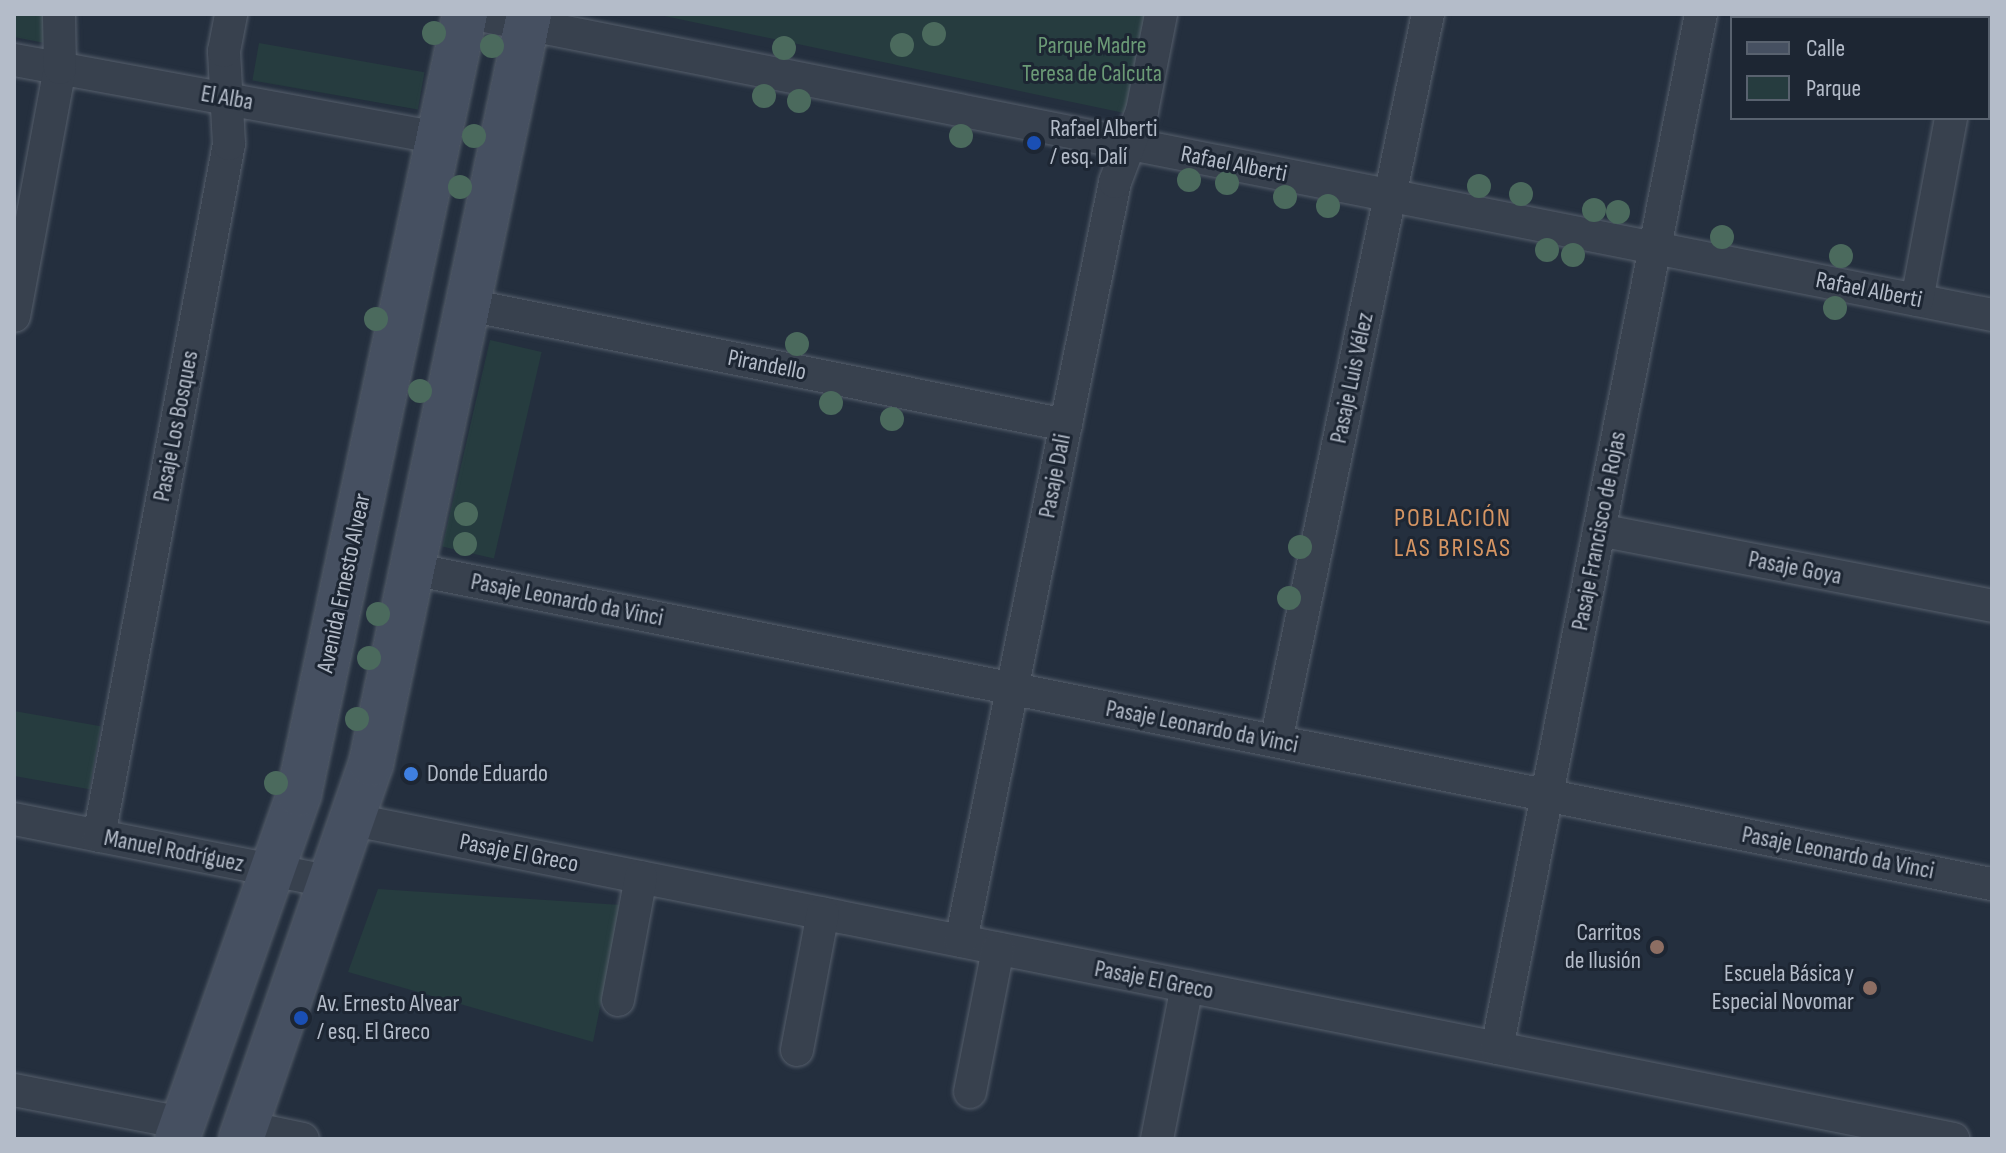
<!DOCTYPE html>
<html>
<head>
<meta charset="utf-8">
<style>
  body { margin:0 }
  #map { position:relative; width:2006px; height:1153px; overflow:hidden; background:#242f3e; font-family:"Sofia Sans Condensed",sans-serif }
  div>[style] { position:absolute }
  .green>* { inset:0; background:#263c3f; transform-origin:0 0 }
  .roads { filter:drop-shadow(0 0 2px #565f6c) drop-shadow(0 0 2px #565f6c) }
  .street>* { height:32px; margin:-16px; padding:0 16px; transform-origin:16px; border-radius:16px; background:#38414e }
  .secondary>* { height:44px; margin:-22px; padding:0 22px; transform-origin:22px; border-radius:22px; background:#465061 }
  .trees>* { width:24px; height:24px; margin:-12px; border-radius:50%; background:#4b6a5d }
  .dots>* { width:22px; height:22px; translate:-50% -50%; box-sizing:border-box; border:4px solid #1d2633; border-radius:50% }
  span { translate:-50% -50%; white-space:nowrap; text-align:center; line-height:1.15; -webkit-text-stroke:6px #1d2633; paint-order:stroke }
  .park-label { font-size:24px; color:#6b9a76 }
  .street-label { font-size:24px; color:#b4bcc9 }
  .poi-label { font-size:24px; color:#b4bcc9 }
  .left { translate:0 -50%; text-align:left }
  .right { translate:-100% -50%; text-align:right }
  .neighbourhood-label { font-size:26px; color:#d59563; letter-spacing:2px }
  .frame { position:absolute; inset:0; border:16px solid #b4bcc9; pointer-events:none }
  .legend { position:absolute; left:1730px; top:16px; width:260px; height:104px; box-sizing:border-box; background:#1d2633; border:2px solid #59626f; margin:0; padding:10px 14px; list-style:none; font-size:24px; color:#b4bcc9 }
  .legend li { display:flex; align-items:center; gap:16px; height:40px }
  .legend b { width:40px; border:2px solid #59626f }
</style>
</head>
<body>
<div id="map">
  <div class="green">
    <i style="clip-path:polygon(14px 14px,51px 14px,45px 43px,14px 37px)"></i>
    <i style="clip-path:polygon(655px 14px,1150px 14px,1129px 114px)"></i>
    <i style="left:259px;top:43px;width:168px;height:38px;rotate:10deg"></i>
    <i style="left:490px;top:340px;width:53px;height:212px;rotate:13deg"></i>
    <i style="left:14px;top:711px;width:88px;height:64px;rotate:10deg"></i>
    <i style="clip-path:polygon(378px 889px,621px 905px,593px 1042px,348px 972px)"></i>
  </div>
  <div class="roads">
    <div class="street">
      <i style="left:475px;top:14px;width:1547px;rotate:11.22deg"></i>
      <i style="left:1969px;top:18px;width:4px;rotate:-76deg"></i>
      <i style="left:14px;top:60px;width:432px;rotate:10.4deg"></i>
      <i style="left:1917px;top:300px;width:185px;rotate:-79.4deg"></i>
      <i style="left:468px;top:305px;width:610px;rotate:11.35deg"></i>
      <i style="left:14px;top:316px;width:252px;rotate:-79.5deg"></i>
      <i style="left:60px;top:68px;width:54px;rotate:-91.1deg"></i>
      <i style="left:1599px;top:530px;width:400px;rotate:10.9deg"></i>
      <i style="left:412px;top:569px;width:1611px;rotate:11.28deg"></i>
      <i style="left:1276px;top:741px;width:743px;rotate:-78.19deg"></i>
      <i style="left:14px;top:819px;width:325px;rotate:11.2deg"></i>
      <i style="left:354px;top:820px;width:1631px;rotate:11.28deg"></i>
      <i style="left:99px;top:836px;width:704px;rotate:-79.36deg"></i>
      <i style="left:229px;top:144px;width:93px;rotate:-93.1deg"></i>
      <i style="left:224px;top:51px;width:38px;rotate:-79deg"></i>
      <i style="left:961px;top:941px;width:774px;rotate:-78.53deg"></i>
      <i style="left:1115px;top:182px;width:76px;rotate:-69.2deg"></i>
      <i style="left:1142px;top:111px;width:99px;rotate:-78.9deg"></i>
      <i style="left:618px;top:1000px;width:125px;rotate:-79.4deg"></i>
      <i style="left:1497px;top:1048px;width:1054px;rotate:-78.84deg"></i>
      <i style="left:797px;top:1050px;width:139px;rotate:-79.3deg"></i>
      <i style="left:14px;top:1090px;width:171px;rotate:11.1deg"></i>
      <i style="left:970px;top:1092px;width:146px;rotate:-78.9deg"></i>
      <i style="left:245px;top:1127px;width:59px;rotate:11.7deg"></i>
      <i style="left:1157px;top:1139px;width:156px;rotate:-78.9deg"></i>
    </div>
    <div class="secondary">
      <i style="left:177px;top:1139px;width:366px;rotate:-70.5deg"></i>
      <i style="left:299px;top:794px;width:797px;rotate:-77.99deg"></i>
      <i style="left:241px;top:1139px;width:397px;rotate:-70.9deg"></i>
      <i style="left:371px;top:764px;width:766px;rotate:-78.1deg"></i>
    </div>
  </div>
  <div class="trees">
    <i style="left:434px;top:33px"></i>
    <i style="left:934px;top:34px"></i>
    <i style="left:902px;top:45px"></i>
    <i style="left:492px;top:46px"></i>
    <i style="left:784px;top:48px"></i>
    <i style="left:764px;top:96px"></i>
    <i style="left:799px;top:101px"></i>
    <i style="left:474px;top:136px"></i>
    <i style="left:961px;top:136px"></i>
    <i style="left:1189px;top:180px"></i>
    <i style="left:1227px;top:183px"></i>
    <i style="left:1479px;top:186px"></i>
    <i style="left:460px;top:187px"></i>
    <i style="left:1521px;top:194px"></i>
    <i style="left:1285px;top:197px"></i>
    <i style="left:1328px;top:206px"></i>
    <i style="left:1594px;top:210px"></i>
    <i style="left:1618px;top:212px"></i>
    <i style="left:1722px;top:237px"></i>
    <i style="left:1547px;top:250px"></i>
    <i style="left:1573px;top:255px"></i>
    <i style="left:1841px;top:256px"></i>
    <i style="left:1835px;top:308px"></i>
    <i style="left:376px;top:319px"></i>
    <i style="left:797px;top:344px"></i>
    <i style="left:420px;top:391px"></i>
    <i style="left:831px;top:403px"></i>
    <i style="left:892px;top:419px"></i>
    <i style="left:466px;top:514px"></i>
    <i style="left:465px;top:544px"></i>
    <i style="left:1300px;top:547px"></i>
    <i style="left:1289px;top:598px"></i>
    <i style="left:378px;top:614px"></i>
    <i style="left:369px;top:658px"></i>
    <i style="left:357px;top:719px"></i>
    <i style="left:276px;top:783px"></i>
  </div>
  <div class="dots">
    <i style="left:1034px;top:143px;background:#1a4fb4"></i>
    <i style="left:411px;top:774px;background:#3f7fe0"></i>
    <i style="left:1657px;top:947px;background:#8d6e63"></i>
    <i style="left:1870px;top:988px;background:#8d6e63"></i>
    <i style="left:301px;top:1018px;background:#1a4fb4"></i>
  </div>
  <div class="park-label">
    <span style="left:1092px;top:60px">Parque Madre<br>Teresa de Calcuta</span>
  </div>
  <div class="street-label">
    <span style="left:227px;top:98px;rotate:10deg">El Alba</span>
    <span style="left:1234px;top:164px;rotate:11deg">Rafael Alberti</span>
    <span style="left:1869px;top:290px;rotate:11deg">Rafael Alberti</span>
    <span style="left:767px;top:365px;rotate:11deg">Pirandello</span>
    <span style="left:1352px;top:378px;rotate:-78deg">Pasaje Luis Vélez</span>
    <span style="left:176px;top:426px;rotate:-79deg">Pasaje Los Bosques</span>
    <span style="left:1055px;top:476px;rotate:-79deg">Pasaje Dali</span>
    <span style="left:1599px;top:531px;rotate:-79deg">Pasaje Francisco de Rojas</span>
    <span style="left:1795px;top:568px;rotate:11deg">Pasaje Goya</span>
    <span style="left:344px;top:583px;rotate:-78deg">Avenida Ernesto Alvear</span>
    <span style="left:567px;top:600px;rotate:11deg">Pasaje Leonardo da Vinci</span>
    <span style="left:1202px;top:727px;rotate:11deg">Pasaje Leonardo da Vinci</span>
    <span style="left:174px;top:851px;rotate:11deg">Manuel Rodríguez</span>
    <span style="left:519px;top:853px;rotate:11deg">Pasaje El Greco</span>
    <span style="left:1838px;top:853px;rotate:11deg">Pasaje Leonardo da Vinci</span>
    <span style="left:1154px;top:980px;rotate:11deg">Pasaje El Greco</span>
  </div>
  <div class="poi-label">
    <span class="left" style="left:1050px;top:143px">Rafael Alberti<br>/ esq. Dalí</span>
    <span class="left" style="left:427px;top:774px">Donde Eduardo</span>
    <span class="right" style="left:1641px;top:947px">Carritos<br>de Ilusión</span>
    <span class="right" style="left:1854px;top:988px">Escuela Básica y<br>Especial Novomar</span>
    <span class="left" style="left:317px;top:1018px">Av. Ernesto Alvear<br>/ esq. El Greco</span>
  </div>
  <div class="neighbourhood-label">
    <span style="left:1453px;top:534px">POBLACIÓN<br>LAS BRISAS</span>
  </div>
  <div class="frame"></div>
  <ul class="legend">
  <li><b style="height:10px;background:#465061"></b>Calle</li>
  <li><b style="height:22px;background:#263c3f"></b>Parque</li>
  </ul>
</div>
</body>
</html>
